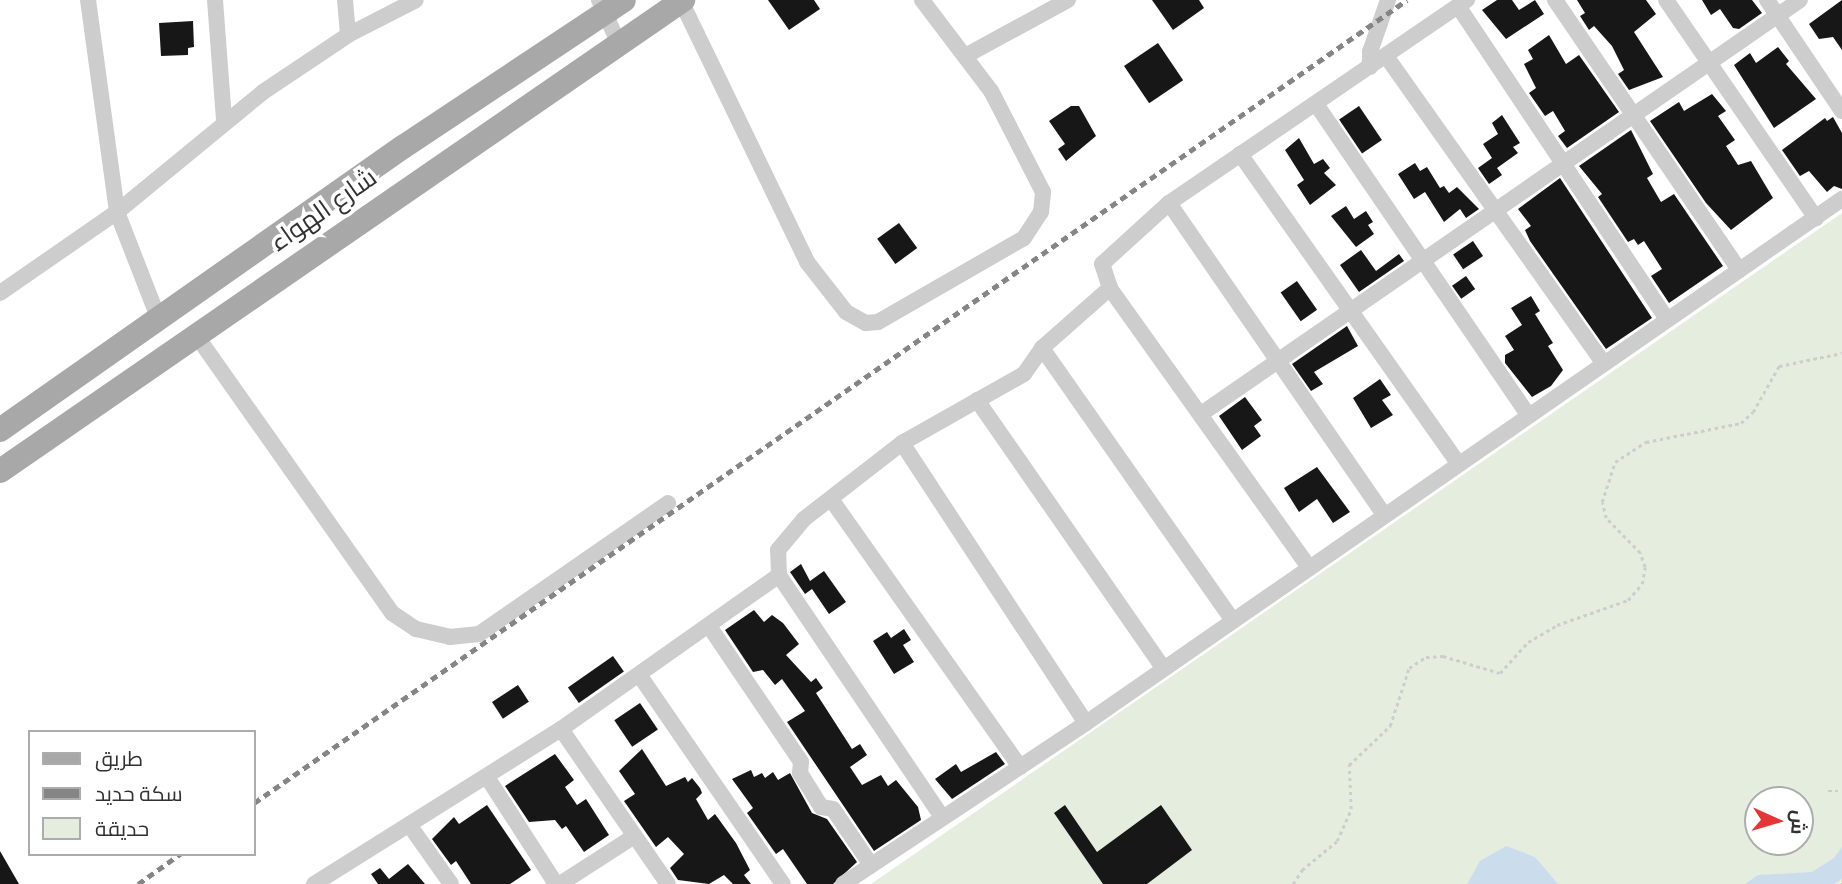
<!DOCTYPE html>
<html>
<head>
<meta charset="utf-8">
<style>
  body { margin:0 }
  #map { position:relative; width:1842px; height:884px; overflow:hidden; background:#fff; font-family:Signika,Cairo,sans-serif }
  div>[style] { position:absolute }
  .green>* { inset:0; background:#e5eddf }
  .water>* { inset:0; background:#cbddec }
  .building>* { inset:0; background:#171717; transform-origin:0 0 }
  .path>* { height:2.5px; margin-top:-1.25px; transform-origin:0; background:repeating-linear-gradient(90deg,#cdcdcd 0 3.5px,transparent 0 7px) }
  .minor>* { height:16px; margin:-8px; padding:0 8px; transform-origin:8px; border-radius:8px; background:#cdcdcd }
  .primary>* { height:24px; margin:-12px; padding:0 12px; transform-origin:12px; border-radius:12px; background:#a8a8a8 }
  .rail>* { height:4.5px; margin-top:-2.25px; transform-origin:0; background:repeating-linear-gradient(90deg,#858585 0 7px,transparent 0 12px) }
  span { translate:-50% -50%; white-space:nowrap; text-align:center; line-height:1.15; -webkit-text-stroke:7px #fff; paint-order:stroke }
  .street-label { font-size:26px; color:#303030 }
  .legend { position:absolute; left:28px; top:730px; width:228px; height:126px; box-sizing:border-box; background:#fff; border:2px solid #acacac; margin:0; padding:9px 12px; list-style:none; font-size:21px; color:#303030 }
  .legend li { display:flex; align-items:center; gap:14px; height:35px }
  .legend b { width:35px; border:2px solid #acacac }
  .north { position:absolute; left:1744px; top:786px; width:70px; height:70px; box-sizing:border-box; background:#fff; border:2px solid #acacac; border-radius:50%; rotate:94deg; font-size:19px; font-weight:700; line-height:28px; text-align:center; color:#303030 }
  .north::after { content:''; display:block; margin:auto; width:24px; height:32px; background:#e43635; clip-path:polygon(50% 0,100% 100%,50% 72%,0 100%) }
</style>
</head>
<body>
<div id="map">
  <div class="green">
    <i style="clip-path:polygon(evenodd,1842px 213px,1842px 884px,871px 884px,1842px 213px,1758px 800px,1800px 800px,1800px 842px,1758px 842px,1758px 800px)"></i>
  </div>
  <div class="water">
    <i style="clip-path:polygon(1506px 846px,1535px 857px,1558px 884px,1467px 884px,1480px 861px)"></i>
    <i style="clip-path:polygon(1842px 847px,1842px 879px,1834px 884px,1745px 884px,1758px 875px,1812px 872px,1834px 858px)"></i>
  </div>
  <div class="building">
    <i style="clip-path:polygon(768px 0,814px 0,820px 9px,789px 30px)"></i>
    <i style="clip-path:polygon(1152px 0,1199px 0,1204px 8px,1173px 30px)"></i>
    <i style="clip-path:polygon(1497px 0,1512px 0,1519px 10px,1535px 0,1544px 14px,1506px 39px,1482px 10px)"></i>
    <i style="clip-path:polygon(1577px 0,1646px 0,1656px 14px,1634px 32px,1663px 77px,1629px 90px,1618px 74px,1624px 70px,1612px 46px,1594px 26px,1589px 30px,1580px 16px,1585px 13px)"></i>
    <i style="clip-path:polygon(1702px 0,1752px 0,1762px 13px,1739px 29px,1733px 28px,1720px 9px,1711px 15px)"></i>
    <i style="clip-path:polygon(1842px 0,1842px 50px,1833px 37px,1819px 39px,1809px 24px)"></i>
    <i style="clip-path:polygon(193px 21px,194px 47px,188px 48px,188px 55px,161px 56px,159px 23px)"></i>
    <i style="clip-path:polygon(1549px 35px,1566px 64px,1579px 55px,1619px 112px,1567px 148px,1558px 136px,1565px 131px,1553px 111px,1545px 116px,1529px 93px,1536px 88px,1524px 64px,1533px 59px,1528px 50px)"></i>
    <i style="left:1158px;top:43px;width:45px;height:41px;rotate:56deg"></i>
    <i style="clip-path:polygon(1778px 47px,1789px 61px,1786px 64px,1816px 99px,1774px 128px,1734px 65px,1750px 53px,1756px 63px)"></i>
    <i style="clip-path:polygon(1712px 94px,1726px 111px,1718px 116px,1735px 140px,1726px 146px,1738px 165px,1751px 161px,1773px 198px,1731px 230px,1706px 203px,1650px 121px,1679px 102px,1684px 111px)"></i>
    <i style="clip-path:polygon(1071px 106px,1079px 106px,1096px 136px,1066px 161px,1058px 149px,1065px 144px,1049px 121px)"></i>
    <i style="left:1359px;top:106px;width:41px;height:24px;rotate:56deg"></i>
    <i style="clip-path:polygon(1502px 115px,1520px 143px,1513px 147px,1518px 153px,1497px 168px,1502px 175px,1489px 184px,1478px 168px,1492px 158px,1483px 144px,1498px 134px,1492px 123px)"></i>
    <i style="clip-path:polygon(1833px 117px,1842px 133px,1842px 189px,1834px 186px,1827px 192px,1809px 171px,1800px 176px,1782px 150px,1825px 118px,1827px 121px)"></i>
    <i style="clip-path:polygon(1631px 130px,1653px 174px,1647px 178px,1661px 202px,1674px 194px,1723px 266px,1669px 303px,1651px 276px,1662px 269px,1644px 241px,1638px 245px,1634px 239px,1628px 242px,1598px 197px,1602px 194px,1579px 166px)"></i>
    <i style="clip-path:polygon(1299px 138px,1314px 164px,1323px 159px,1330px 168px,1324px 173px,1336px 185px,1310px 205px,1297px 185px,1304px 180px,1285px 150px)"></i>
    <i style="clip-path:polygon(1415px 163px,1420px 171px,1427px 167px,1440px 188px,1444px 186px,1449px 193px,1457px 187px,1479px 209px,1466px 218px,1460px 209px,1444px 222px,1425px 192px,1414px 199px,1398px 174px)"></i>
    <i style="clip-path:polygon(1560px 178px,1652px 318px,1606px 349px,1530px 241px,1525px 230px,1531px 226px,1518px 209px)"></i>
    <i style="clip-path:polygon(1346px 206px,1354px 219px,1366px 211px,1373px 222px,1368px 225px,1374px 234px,1356px 247px,1331px 216px)"></i>
    <i style="left:899px;top:223px;width:31px;height:27px;rotate:54deg"></i>
    <i style="left:1473px;top:241px;width:18px;height:24px;rotate:56deg"></i>
    <i style="clip-path:polygon(1361px 250px,1376px 271px,1399px 254px,1404px 261px,1359px 292px,1340px 265px)"></i>
    <i style="left:1466px;top:276px;width:16px;height:17px;rotate:55deg"></i>
    <i style="left:1297px;top:281px;width:35px;height:20px;rotate:55deg"></i>
    <i style="clip-path:polygon(1531px 296px,1540px 311px,1535px 314px,1553px 343px,1548px 346px,1563px 370px,1551px 386px,1532px 397px,1505px 363px,1505px 355px,1514px 350px,1505px 336px,1522px 325px,1511px 308px)"></i>
    <i style="clip-path:polygon(1347px 326px,1358px 346px,1314px 372px,1323px 384px,1311px 391px,1292px 364px)"></i>
    <i style="clip-path:polygon(1380px 379px,1391px 395px,1382px 400px,1393px 415px,1371px 428px,1353px 398px)"></i>
    <i style="clip-path:polygon(1245px 397px,1262px 420px,1254px 426px,1261px 436px,1242px 450px,1219px 416px)"></i>
    <i style="clip-path:polygon(1317px 467px,1350px 512px,1333px 523px,1317px 499px,1299px 512px,1284px 488px)"></i>
    <i style="clip-path:polygon(801px 564px,810px 581px,824px 571px,846px 602px,829px 614px,812px 589px,805px 594px,790px 572px)"></i>
    <i style="clip-path:polygon(754px 610px,764px 622px,772px 615px,783px 623px,799px 644px,786px 655px,811px 682px,816px 678px,823px 688px,816px 693px,852px 749px,860px 744px,867px 755px,850px 767px,862px 785px,881px 775px,888px 786px,896px 780px,918px 807px,921px 820px,874px 851px,787px 722px,805px 711px,782px 679px,775px 685px,763px 670px,753px 672px,725px 630px)"></i>
    <i style="clip-path:polygon(904px 629px,911px 640px,903px 645px,914px 662px,894px 674px,873px 641px,887px 632px,891px 638px)"></i>
    <i style="left:613px;top:656px;width:19px;height:55px;rotate:55deg"></i>
    <i style="left:518px;top:685px;width:20px;height:31px;rotate:57deg"></i>
    <i style="left:640px;top:703px;width:32px;height:31px;rotate:56deg"></i>
    <i style="clip-path:polygon(642px 749px,666px 786px,685px 777px,688px 782px,692px 778px,700px 788px,702px 793px,696px 799px,708px 820px,715px 814px,736px 843px,750px 870px,744px 875px,751px 884px,733px 884px,724px 875px,709px 884px,678px 880px,670px 868px,684px 854px,668px 837px,656px 847px,624px 801px,635px 794px,619px 771px)"></i>
    <i style="clip-path:polygon(996px 752px,1005px 764px,952px 799px,935px 779px,956px 764px,961px 772px)"></i>
    <i style="clip-path:polygon(555px 754px,574px 780px,565px 787px,577px 805px,586px 799px,609px 835px,584px 852px,566px 826px,562px 829px,555px 820px,529px 822px,505px 786px)"></i>
    <i style="clip-path:polygon(751px 770px,754px 777px,762px 773px,765px 778px,773px 772px,778px 780px,790px 773px,812px 813px,827px 819px,857px 862px,833px 884px,807px 884px,783px 849px,776px 854px,747px 813px,753px 808px,732px 779px)"></i>
    <i style="clip-path:polygon(487px 805px,531px 870px,510px 884px,471px 884px,456px 861px,451px 865px,432px 839px,454px 817px,459px 824px)"></i>
    <i style="clip-path:polygon(1065px 805px,1097px 852px,1161px 805px,1192px 850px,1147px 884px,1103px 884px,1054px 813px)"></i>
    <i style="clip-path:polygon(0 851px,19px 884px,0 884px)"></i>
    <i style="clip-path:polygon(408px 864px,425px 884px,378px 884px,371px 874px,380px 868px,389px 879px)"></i>
  </div>
  <div class="path">
    <i style="left:1828px;top:791px;width:14px"></i>
    <i style="left:1293px;top:884px;width:17px;rotate:-57deg"></i>
    <i style="left:1302px;top:870px;width:45px;rotate:-39.6deg"></i>
    <i style="left:1337px;top:841px;width:35px;rotate:-66deg"></i>
    <i style="left:1351px;top:809px;width:44px;rotate:-92.6deg"></i>
    <i style="left:1349px;top:765px;width:57px;rotate:-43.6deg"></i>
    <i style="left:1390px;top:726px;width:61px;rotate:-71.9deg"></i>
    <i style="left:1409px;top:668px;width:20px;rotate:-33deg"></i>
    <i style="left:1426px;top:657px;width:17px;rotate:-3deg"></i>
    <i style="left:1443px;top:656px;width:59px;rotate:16.6deg"></i>
    <i style="left:1500px;top:673px;width:42px;rotate:-47.9deg"></i>
    <i style="left:1528px;top:642px;width:34px;rotate:-30deg"></i>
    <i style="left:1557px;top:625px;width:75px;rotate:-19.4deg"></i>
    <i style="left:1628px;top:600px;width:21px;rotate:-49deg"></i>
    <i style="left:1642px;top:584px;width:17px;rotate:-80deg"></i>
    <i style="left:1645px;top:567px;width:15px;rotate:-110deg"></i>
    <i style="left:1640px;top:553px;width:49px;rotate:-134.2deg"></i>
    <i style="left:1606px;top:518px;width:16px;rotate:-104deg"></i>
    <i style="left:1602px;top:502px;width:42px;rotate:-72deg"></i>
    <i style="left:1615px;top:462px;width:37px;rotate:-33deg"></i>
    <i style="left:1646px;top:442px;width:97px;rotate:-11.3deg"></i>
    <i style="left:1741px;top:423px;width:16px;rotate:-43deg"></i>
    <i style="left:1753px;top:412px;width:53px;rotate:-60.5deg"></i>
    <i style="left:1779px;top:366px;width:64px;rotate:-11.7deg"></i>
    <i style="left:1841px;top:884px;width:1px"></i>
  </div>
  <div class="minor">
    <i style="left:88px;top:0;width:214px;rotate:82.2deg"></i>
    <i style="left:117px;top:212px;width:116px;rotate:68.7deg"></i>
    <i style="left:215px;top:0;width:120px;rotate:85.7deg"></i>
    <i style="left:345px;top:0;width:35px;rotate:85deg"></i>
    <i style="left:599px;top:0;width:48px;rotate:65.6deg"></i>
    <i style="left:1555px;top:0;width:327px;rotate:55.7deg"></i>
    <i style="left:1666px;top:0;width:265px;rotate:55.5deg"></i>
    <i style="left:1767px;top:0;width:134px;rotate:56deg"></i>
    <i style="left:681px;top:1px;width:290px;rotate:64.2deg"></i>
    <i style="left:807px;top:262px;width:63px;rotate:52deg"></i>
    <i style="left:846px;top:312px;width:23px;rotate:29deg"></i>
    <i style="left:866px;top:323px;width:12px;rotate:-5deg"></i>
    <i style="left:878px;top:322px;width:168px;rotate:-29.9deg"></i>
    <i style="left:1024px;top:238px;width:31px;rotate:-57deg"></i>
    <i style="left:1041px;top:212px;width:20px;rotate:-84deg"></i>
    <i style="left:1043px;top:192px;width:114px;rotate:-117.2deg"></i>
    <i style="left:991px;top:91px;width:114px;rotate:-127.2deg"></i>
    <i style="left:1458px;top:6px;width:376px;rotate:56.3deg"></i>
    <i style="left:967px;top:55px;width:115px;rotate:-28.6deg"></i>
    <i style="left:1386px;top:56px;width:376px;rotate:54.7deg"></i>
    <i style="left:1370px;top:67px;width:15px;rotate:-90deg"></i>
    <i style="left:1370px;top:52px;width:55px;rotate:-70.9deg"></i>
    <i style="left:1316px;top:104px;width:376px;rotate:55.7deg"></i>
    <i style="left:1240px;top:154px;width:378px;rotate:54.8deg"></i>
    <i style="left:1169px;top:203px;width:379px;rotate:55.4deg"></i>
    <i style="left:0;top:293px;width:142px;rotate:-34.7deg"></i>
    <i style="left:117px;top:212px;width:189px;rotate:-39.4deg"></i>
    <i style="left:263px;top:92px;width:102px;rotate:-33.8deg"></i>
    <i style="left:348px;top:35px;width:76px;rotate:-27.2deg"></i>
    <i style="left:196px;top:335px;width:340px;rotate:54.8deg"></i>
    <i style="left:392px;top:613px;width:29px;rotate:34deg"></i>
    <i style="left:416px;top:629px;width:35px;rotate:13deg"></i>
    <i style="left:450px;top:637px;width:29px;rotate:-6deg"></i>
    <i style="left:479px;top:634px;width:230px;rotate:-34.7deg"></i>
    <i style="left:1042px;top:348px;width:333px;rotate:55deg"></i>
    <i style="left:977px;top:400px;width:326px;rotate:55.2deg"></i>
    <i style="left:1201px;top:414px;width:728px;rotate:-34.65deg"></i>
    <i style="left:902px;top:443px;width:335px;rotate:56.7deg"></i>
    <i style="left:831px;top:499px;width:328px;rotate:54.8deg"></i>
    <i style="left:1308px;top:566px;width:341px;rotate:-125.5deg"></i>
    <i style="left:1110px;top:288px;width:25px;rotate:-108deg"></i>
    <i style="left:1102px;top:264px;width:91px;rotate:-42.3deg"></i>
    <i style="left:1169px;top:203px;width:361px;rotate:-34.3deg"></i>
    <i style="left:709px;top:626px;width:164px;rotate:55.9deg"></i>
    <i style="left:801px;top:762px;width:11px;rotate:95deg"></i>
    <i style="left:800px;top:773px;width:40px;rotate:58deg"></i>
    <i style="left:821px;top:807px;width:12px;rotate:9deg"></i>
    <i style="left:833px;top:809px;width:68px;rotate:55.8deg"></i>
    <i style="left:640px;top:676px;width:252px;rotate:55.5deg"></i>
    <i style="left:561px;top:729px;width:188px;rotate:55.4deg"></i>
    <i style="left:487px;top:777px;width:127px;rotate:57.2deg"></i>
    <i style="left:942px;top:817px;width:292px;rotate:-124deg"></i>
    <i style="left:779px;top:575px;width:25px;rotate:-92deg"></i>
    <i style="left:778px;top:550px;width:40px;rotate:-50deg"></i>
    <i style="left:804px;top:519px;width:124px;rotate:-37.8deg"></i>
    <i style="left:902px;top:443px;width:140px;rotate:-29.5deg"></i>
    <i style="left:1024px;top:374px;width:32px;rotate:-55deg"></i>
    <i style="left:1042px;top:348px;width:91px;rotate:-41.4deg"></i>
    <i style="left:410px;top:826px;width:71px;rotate:54.7deg"></i>
    <i style="left:314px;top:884px;width:292px;rotate:-32.1deg"></i>
    <i style="left:561px;top:729px;width:267px;rotate:-35.2deg"></i>
    <i style="left:560px;top:884px;width:87px;rotate:-32.8deg"></i>
    <i style="left:843px;top:884px;width:291px;rotate:-33.5deg"></i>
    <i style="left:1086px;top:723px;width:920px;rotate:-34.73deg"></i>
  </div>
  <div class="primary">
    <i style="left:0;top:430px;width:492px;rotate:-35.1deg"></i>
    <i style="left:403px;top:147px;width:265px;rotate:-33.6deg"></i>
    <i style="left:0;top:471px;width:830px;rotate:-34.59deg"></i>
  </div>
  <div class="rail">
    <i style="left:254px;top:803px;width:1405px;rotate:-34.86deg"></i>
    <i style="left:138px;top:884px;width:52px;rotate:-35.5deg"></i>
  </div>
  <div class="street-label">
    <span style="left:324px;top:211px;rotate:-35deg">شارع الهواء</span>
  </div>
  <ul class="legend">
  <li><b style="height:9px;background:#a8a8a8"></b>طريق</li>
  <li><b style="height:9px;background:#858585"></b>سكة حديد</li>
  <li><b style="height:19px;background:#e5eddf"></b>حديقة</li>
  </ul>
  <div class="north">ش</div>
</div>
</body>
</html>
